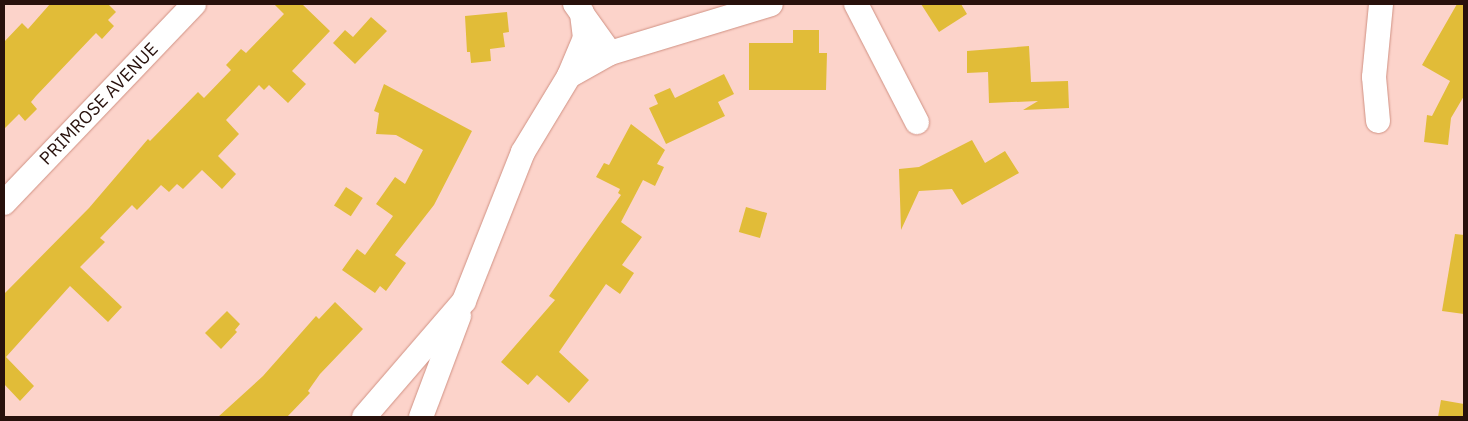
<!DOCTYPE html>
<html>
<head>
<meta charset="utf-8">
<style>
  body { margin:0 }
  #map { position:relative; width:1468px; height:421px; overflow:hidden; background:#fcd3ca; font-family:"IBM Plex Sans",sans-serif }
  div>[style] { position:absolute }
  .building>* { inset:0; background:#e1bc38; transform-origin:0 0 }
  .roads { filter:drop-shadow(0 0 1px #d09183) drop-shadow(0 0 1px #d09183) }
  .minor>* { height:24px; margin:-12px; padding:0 12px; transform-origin:12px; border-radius:12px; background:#fff }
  span { translate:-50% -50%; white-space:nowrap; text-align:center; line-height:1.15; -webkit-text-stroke:5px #fff; paint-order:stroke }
  .street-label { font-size:18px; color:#28110c }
  .frame { position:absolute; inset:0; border:5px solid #28110c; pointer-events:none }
</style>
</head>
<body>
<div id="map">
  <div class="building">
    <i style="clip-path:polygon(50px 4px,108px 4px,116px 12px,108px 20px,114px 26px,102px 39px,96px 33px,93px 36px,36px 96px,31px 102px,37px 109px,25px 121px,19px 114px,4px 129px,4px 42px,22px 23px,28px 29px)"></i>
    <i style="clip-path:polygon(274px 4px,302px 4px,330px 31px,292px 71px,306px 84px,288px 103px,269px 85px,264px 90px,259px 85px,226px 120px,239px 134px,218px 156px,236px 174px,222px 189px,202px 170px,183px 189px,177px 184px,169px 192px,161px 185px,137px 210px,132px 205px,100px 238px,105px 242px,80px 267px,122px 307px,108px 322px,70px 286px,6px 357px,34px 386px,20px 401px,4px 384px,4px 294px,89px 208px,148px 139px,150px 141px,198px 92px,204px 98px,231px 70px,226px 65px,241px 49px,246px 53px,284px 14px)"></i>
    <i style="clip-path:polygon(921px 4px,961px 4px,967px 14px,939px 32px)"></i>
    <i style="clip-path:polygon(1457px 4px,1464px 4px,1464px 96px,1451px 118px,1448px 145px,1424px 142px,1427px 115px,1432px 116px,1450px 81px,1422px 65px)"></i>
    <i style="clip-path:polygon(507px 12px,509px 32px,503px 33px,505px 47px,490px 49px,491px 61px,471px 63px,470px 52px,467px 52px,465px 16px)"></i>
    <i style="clip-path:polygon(371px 17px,387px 31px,355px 64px,333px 43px,345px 30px,353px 37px)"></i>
    <i style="clip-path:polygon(793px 30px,819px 30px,819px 53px,827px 53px,826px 90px,749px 90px,749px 43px,793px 43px)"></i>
    <i style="clip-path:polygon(1029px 46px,1031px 82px,1068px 81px,1069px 108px,1023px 110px,1038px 101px,989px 103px,988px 72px,967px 73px,967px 51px)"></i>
    <i style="clip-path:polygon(724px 74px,734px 94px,718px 102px,725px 116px,666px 144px,649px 108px,658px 104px,654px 95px,670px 88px,675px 98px)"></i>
    <i style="clip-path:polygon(384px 84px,472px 131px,434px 205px,395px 255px,406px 263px,386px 291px,380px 286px,375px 293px,342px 270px,357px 249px,365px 255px,393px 216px,376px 204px,395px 177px,405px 184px,423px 150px,396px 135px,376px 134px,379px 113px,374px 111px)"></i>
    <i style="clip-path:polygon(631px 124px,665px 150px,657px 164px,664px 167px,655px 186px,643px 180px,621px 222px,642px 237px,622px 265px,634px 273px,620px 294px,606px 284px,559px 352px,589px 380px,569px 403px,537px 375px,528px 385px,501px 362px,555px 300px,549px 296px,621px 195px,618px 193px,620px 189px,596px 177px,604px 163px,609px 165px)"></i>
    <i style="clip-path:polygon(972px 140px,985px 163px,1005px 151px,1019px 173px,962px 205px,952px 189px,919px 191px,901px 230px,899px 169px,919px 167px)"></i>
    <i style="left:346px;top:187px;width:20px;height:22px;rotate:33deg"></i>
    <i style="left:746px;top:207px;width:22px;height:26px;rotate:16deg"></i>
    <i style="clip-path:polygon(1455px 234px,1464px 235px,1464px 314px,1442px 311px)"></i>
    <i style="clip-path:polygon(335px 302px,363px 329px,320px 374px,308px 391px,310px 393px,287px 417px,218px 417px,263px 376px,316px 316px,319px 319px)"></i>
    <i style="clip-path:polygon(227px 311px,240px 324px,235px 330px,237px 332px,221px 349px,205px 333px)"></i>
    <i style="clip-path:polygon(1441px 400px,1464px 404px,1464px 417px,1438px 417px)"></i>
  </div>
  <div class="roads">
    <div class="minor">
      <i style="left:856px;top:4px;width:133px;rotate:62.7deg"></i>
      <i style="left:610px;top:53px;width:168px;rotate:-16.9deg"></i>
      <i style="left:569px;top:76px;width:41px;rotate:-67.2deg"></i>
      <i style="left:585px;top:38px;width:26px;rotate:-97deg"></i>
      <i style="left:1378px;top:121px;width:44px;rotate:-95.2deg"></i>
      <i style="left:1374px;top:77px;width:73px;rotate:-84.5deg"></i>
      <i style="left:4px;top:203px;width:275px;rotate:-46.3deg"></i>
      <i style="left:364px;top:417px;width:153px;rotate:-49.2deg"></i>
      <i style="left:464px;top:301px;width:160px;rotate:-68.4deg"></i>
      <i style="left:523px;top:152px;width:89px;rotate:-58.8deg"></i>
      <i style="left:569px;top:76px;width:47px;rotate:-29.3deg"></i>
      <i style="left:610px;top:53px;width:60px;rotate:-125.5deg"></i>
      <i style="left:421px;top:417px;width:108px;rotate:-69.4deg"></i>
    </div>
  </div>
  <div class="street-label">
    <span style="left:99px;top:104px;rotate:-46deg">PRIMROSE AVENUE</span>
  </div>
  <div class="frame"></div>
</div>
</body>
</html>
